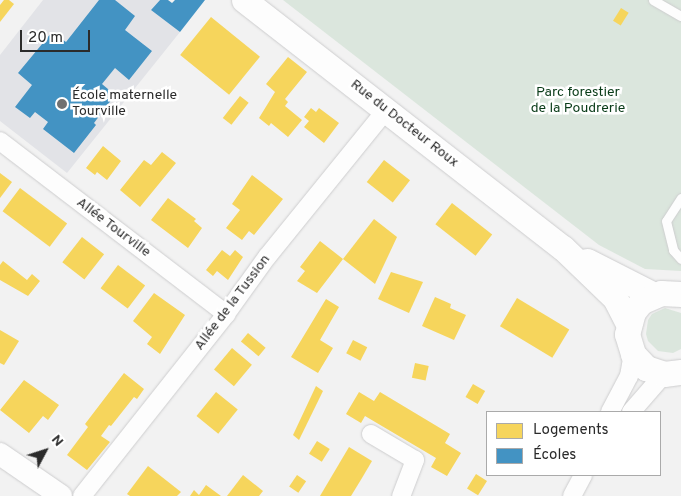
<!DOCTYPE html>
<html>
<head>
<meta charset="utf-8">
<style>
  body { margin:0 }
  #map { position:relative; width:681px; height:496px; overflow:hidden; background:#f2f2f2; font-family:Overpass,sans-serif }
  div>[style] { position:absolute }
  .built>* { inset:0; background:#e2e3e7 }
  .green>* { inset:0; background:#dbe6dd }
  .homes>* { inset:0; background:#f6d55c; transform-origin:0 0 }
  .schools>* { inset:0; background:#4393c3 }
  .roads { filter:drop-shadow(0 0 1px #cdcdce) drop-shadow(0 0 1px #cdcdce) }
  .service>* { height:9px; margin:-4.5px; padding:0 4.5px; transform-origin:4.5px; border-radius:4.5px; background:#fdfdfd }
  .minor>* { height:18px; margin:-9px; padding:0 9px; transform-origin:9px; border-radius:9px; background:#fdfdfd }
  .tertiary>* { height:22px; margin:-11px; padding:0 11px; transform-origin:11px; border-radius:11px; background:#fdfdfd }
  .secondary>* { height:25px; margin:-12.5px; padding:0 12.5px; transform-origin:12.5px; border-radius:12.5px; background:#fdfdfd }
  .dots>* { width:14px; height:14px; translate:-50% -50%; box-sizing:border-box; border:2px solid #fff; border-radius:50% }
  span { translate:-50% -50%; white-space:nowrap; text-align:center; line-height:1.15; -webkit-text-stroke:5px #fff; paint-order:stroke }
  .park-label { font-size:14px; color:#0a3c19 }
  .poi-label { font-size:14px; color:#2b2b2b }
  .left { translate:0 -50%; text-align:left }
  .street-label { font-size:14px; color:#2b2b2b }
  .legend { position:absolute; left:486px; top:411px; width:175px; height:65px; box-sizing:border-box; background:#fff; border:1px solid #aaa; margin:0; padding:6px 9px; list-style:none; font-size:15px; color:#2b2b2b }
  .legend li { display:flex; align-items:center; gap:10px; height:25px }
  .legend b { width:25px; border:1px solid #aaa }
  .north { position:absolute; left:20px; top:426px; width:50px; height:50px; -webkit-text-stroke:4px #fff; paint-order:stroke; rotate:50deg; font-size:14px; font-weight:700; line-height:20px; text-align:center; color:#2b2b2b }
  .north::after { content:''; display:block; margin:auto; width:18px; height:22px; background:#2b2b2b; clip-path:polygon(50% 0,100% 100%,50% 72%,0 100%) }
  .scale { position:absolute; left:20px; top:30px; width:70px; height:22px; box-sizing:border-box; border:2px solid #2b2b2b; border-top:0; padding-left:6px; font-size:15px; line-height:18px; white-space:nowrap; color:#2b2b2b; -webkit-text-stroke:4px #fff; paint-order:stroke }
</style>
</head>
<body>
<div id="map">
  <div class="built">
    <i style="clip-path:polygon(43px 0,160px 0,151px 10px,180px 32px,67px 173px,0 121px,0 55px)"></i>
  </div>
  <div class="green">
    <i style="clip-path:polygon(283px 0,681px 0,681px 271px,645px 269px,599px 245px)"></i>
    <i style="clip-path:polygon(665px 308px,681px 313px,681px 349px,673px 353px,658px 351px,648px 341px,646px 334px,648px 320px,652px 314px)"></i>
  </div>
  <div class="homes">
    <i style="clip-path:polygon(4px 0,9px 0,14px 4px,0 22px,0 5px)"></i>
    <i style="left:621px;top:8px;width:9px;height:15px;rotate:32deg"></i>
    <i style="left:211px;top:17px;width:63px;height:49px;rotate:39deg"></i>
    <i style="clip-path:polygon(288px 57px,307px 72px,285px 99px,288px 102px,285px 106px,302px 120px,288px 137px,271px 123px,269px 126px,259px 118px,275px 92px,266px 84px)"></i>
    <i style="left:240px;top:96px;width:11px;height:28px;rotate:38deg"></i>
    <i style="clip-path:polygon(311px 108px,316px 112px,319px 108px,339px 123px,324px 143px,304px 127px,309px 121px,304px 117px)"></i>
    <i style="clip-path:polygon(103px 146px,121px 161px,107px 180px,97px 172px,95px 175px,86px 168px)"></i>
    <i style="clip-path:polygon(162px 152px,176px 163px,140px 207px,120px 190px,144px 160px,151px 165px)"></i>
    <i style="left:384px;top:160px;width:33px;height:28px;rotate:38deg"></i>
    <i style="clip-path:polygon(0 173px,12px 182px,0 198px)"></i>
    <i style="clip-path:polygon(252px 175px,283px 199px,254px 235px,249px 231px,242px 240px,226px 228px,240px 210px,232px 204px)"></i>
    <i style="left:20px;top:188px;width:59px;height:29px;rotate:37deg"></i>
    <i style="clip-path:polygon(168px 198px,196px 219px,194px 221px,202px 228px,188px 248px,151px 220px)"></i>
    <i style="left:452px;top:203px;width:51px;height:27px;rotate:38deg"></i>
    <i style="clip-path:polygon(374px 219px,397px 237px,375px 284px,343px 259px)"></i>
    <i style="left:82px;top:237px;width:28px;height:32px;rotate:38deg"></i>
    <i style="clip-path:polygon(320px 241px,343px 259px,317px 293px,297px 281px,305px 271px,300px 267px)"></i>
    <i style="clip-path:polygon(222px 250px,230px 256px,235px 250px,243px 257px,228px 280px,217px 271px,213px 276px,206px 270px)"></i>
    <i style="clip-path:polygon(3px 261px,27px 280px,32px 274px,40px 281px,28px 296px,0 280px,0 265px)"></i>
    <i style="left:118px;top:265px;width:34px;height:29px;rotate:37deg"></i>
    <i style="clip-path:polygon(391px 272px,423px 282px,409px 313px,378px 299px)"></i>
    <i style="clip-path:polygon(154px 293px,185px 315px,160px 354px,147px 344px,152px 337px,133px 321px)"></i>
    <i style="clip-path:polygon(435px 297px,451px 304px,450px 308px,466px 315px,454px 340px,422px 326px)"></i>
    <i style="left:517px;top:298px;width:61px;height:33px;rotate:31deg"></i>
    <i style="clip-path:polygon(326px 299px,339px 307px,320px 340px,333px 348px,318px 373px,291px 357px)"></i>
    <i style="clip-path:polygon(0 330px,19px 341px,4px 365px,0 363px)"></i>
    <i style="left:248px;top:333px;width:23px;height:11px;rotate:40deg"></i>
    <i style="left:353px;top:340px;width:16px;height:15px;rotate:27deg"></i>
    <i style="left:232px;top:348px;width:26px;height:28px;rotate:40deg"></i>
    <i style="left:415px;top:363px;width:14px;height:15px;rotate:12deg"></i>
    <i style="clip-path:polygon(124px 373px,144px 389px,137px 399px,134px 397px,111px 426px,109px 425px,101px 436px,110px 442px,87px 470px,67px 455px,88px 427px,85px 424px)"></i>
    <i style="clip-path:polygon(24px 380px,59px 405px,48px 420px,43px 416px,29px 433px,0 410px)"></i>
    <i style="left:473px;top:384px;width:14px;height:15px;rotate:30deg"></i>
    <i style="clip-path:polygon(316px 386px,323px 391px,299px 440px,293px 435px)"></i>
    <i style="left:216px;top:392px;width:28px;height:31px;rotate:39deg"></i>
    <i style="clip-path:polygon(359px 392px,374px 401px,380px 392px,450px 434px,445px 443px,461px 453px,447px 476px,431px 467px,436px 458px,365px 416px,361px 423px,346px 414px)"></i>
    <i style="left:317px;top:441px;width:15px;height:15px;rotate:32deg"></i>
    <i style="clip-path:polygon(349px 447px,372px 461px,362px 478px,351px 496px,320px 496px)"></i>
    <i style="clip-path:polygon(148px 466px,181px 492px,177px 496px,130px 496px,127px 494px)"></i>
    <i style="left:476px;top:474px;width:13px;height:17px;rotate:32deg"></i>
    <i style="clip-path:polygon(243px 475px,263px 491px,259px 496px,227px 496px)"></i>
    <i style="left:297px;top:475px;width:11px;height:14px;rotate:34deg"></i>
    <i style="clip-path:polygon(206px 485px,221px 496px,190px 496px,194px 490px,199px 495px)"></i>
  </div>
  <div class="schools">
    <i style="clip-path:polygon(99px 0,115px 0,135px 16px,125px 30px,152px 51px,129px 80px,115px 68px,102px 84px,115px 95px,94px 123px,96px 125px,74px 153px,43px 129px,48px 122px,35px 112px,30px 118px,15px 107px,32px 85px,18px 73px,52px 32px,66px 42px)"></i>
    <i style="clip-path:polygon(160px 0,168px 0,172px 3px,175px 0,205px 0,180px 32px,151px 10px)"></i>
  </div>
  <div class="roads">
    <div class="service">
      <i style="left:653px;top:0;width:32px;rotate:30deg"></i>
      <i style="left:681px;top:198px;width:27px;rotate:123deg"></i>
      <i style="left:666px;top:221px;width:30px;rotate:76deg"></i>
      <i style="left:673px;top:250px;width:12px;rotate:48deg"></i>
    </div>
    <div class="minor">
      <i style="left:0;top:141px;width:285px;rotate:37.4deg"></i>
      <i style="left:610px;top:412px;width:41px;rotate:-62.2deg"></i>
      <i style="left:629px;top:376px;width:22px;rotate:-80deg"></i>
      <i style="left:631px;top:412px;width:50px;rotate:-49deg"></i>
      <i style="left:371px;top:434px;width:51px;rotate:30.6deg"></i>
      <i style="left:415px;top:460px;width:39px;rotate:111deg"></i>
      <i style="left:82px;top:496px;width:232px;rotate:-51.6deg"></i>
      <i style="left:226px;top:314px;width:70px;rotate:-54.3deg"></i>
      <i style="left:267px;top:257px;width:189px;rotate:-51deg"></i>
      <i style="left:572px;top:496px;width:24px;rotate:-62deg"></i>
    </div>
    <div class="tertiary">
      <i style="left:0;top:454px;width:74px;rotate:34.5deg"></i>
    </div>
    <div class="secondary">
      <i style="left:244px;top:0;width:404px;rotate:37.9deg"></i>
      <i style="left:563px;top:248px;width:72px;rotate:43.9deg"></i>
      <i style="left:615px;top:298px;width:29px;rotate:63deg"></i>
      <i style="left:587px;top:261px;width:75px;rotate:26.9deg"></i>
      <i style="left:681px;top:294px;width:20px;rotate:-177deg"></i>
      <i style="left:661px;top:293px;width:22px;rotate:156deg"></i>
      <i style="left:641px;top:302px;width:13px;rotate:129deg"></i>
      <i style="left:633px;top:312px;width:23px;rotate:105deg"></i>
      <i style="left:627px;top:334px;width:21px;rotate:73deg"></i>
      <i style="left:633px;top:354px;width:19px;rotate:47deg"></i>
      <i style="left:646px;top:368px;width:19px;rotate:18deg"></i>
      <i style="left:664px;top:374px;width:17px;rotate:-7deg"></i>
    </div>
  </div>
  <div class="dots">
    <i style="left:62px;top:104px;background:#717171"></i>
  </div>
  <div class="park-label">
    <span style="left:578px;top:101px">Parc forestier<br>de la Poudrerie</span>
  </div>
  <div class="poi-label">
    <span class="left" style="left:72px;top:104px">École maternelle<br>Tourville</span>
  </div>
  <div class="street-label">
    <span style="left:404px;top:124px;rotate:38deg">Rue du Docteur Roux</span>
    <span style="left:113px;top:228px;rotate:37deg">Allée Tourville</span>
    <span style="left:233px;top:303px;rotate:-53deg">Allée de la Tussion</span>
  </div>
  <ul class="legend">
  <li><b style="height:14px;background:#f6d55c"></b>Logements</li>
  <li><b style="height:14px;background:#4393c3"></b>Écoles</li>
  </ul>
  <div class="north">N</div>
  <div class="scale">20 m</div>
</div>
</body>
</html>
